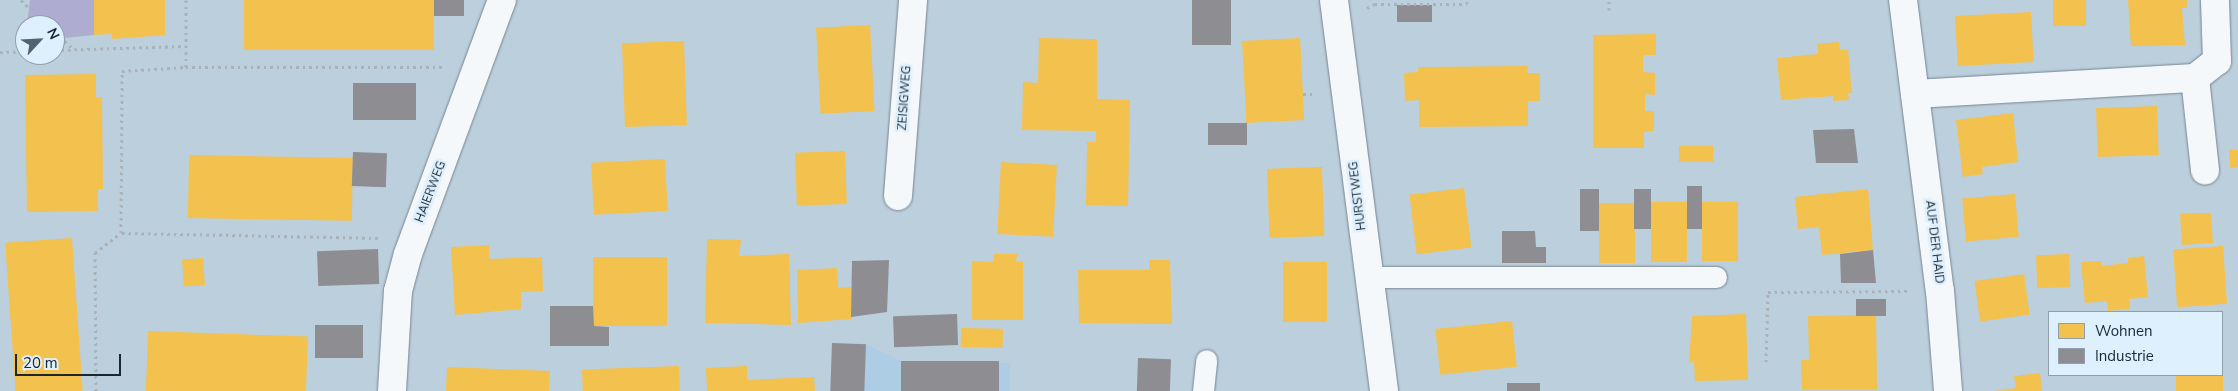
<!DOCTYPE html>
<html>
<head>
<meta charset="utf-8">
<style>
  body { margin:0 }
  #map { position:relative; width:2238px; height:391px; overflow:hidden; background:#bccfdd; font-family:"Nunito Sans",sans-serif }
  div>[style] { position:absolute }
  .built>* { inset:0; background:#adcde4 }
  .green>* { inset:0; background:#afacd1 }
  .homes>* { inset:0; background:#f2c14e; transform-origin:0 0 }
  .industry>* { inset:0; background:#8d8d92; transform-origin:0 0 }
  .path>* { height:3px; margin-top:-1.5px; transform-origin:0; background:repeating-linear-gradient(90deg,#aab2b7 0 2.5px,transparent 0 6.5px) }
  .roads { filter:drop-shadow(0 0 1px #788691) drop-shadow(0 0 1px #788691) }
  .lane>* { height:21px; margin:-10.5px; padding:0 10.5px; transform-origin:10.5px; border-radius:10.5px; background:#f5f8fa }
  .street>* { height:28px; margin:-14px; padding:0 14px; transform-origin:14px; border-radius:14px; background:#f5f8fa }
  span { translate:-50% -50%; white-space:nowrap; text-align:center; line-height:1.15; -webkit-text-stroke:5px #deeffd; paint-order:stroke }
  .street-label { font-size:12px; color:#1a2731 }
  .legend { position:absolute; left:2048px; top:311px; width:175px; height:65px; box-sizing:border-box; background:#deeffd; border:1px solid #909fab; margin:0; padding:6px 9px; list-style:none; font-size:15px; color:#1a2731 }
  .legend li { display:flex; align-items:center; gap:10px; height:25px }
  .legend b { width:25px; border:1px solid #909fab }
  .north { position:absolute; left:15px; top:15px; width:50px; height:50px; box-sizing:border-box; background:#deeffd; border:1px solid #909fab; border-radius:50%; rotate:65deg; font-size:14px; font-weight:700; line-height:20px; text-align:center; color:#1a2731 }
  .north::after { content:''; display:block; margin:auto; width:18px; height:22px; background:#53626d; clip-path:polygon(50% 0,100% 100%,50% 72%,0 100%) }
  .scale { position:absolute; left:15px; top:354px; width:106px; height:22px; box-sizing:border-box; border:2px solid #1a2731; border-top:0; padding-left:6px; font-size:15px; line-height:18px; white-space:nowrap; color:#1a2731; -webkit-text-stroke:4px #deeffd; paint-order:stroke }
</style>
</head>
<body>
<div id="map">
  <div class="built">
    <i style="clip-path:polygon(832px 343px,866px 344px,901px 361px,1010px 363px,1010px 391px,831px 391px)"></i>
  </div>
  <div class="green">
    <i style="clip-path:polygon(30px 0,94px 0,94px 35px,55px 39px,55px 25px,27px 25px)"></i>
  </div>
  <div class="homes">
    <i style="clip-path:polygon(94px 0,165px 0,165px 35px,112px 39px,112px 34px,94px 35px)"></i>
    <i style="left:244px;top:0;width:190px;height:50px"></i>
    <i style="left:2053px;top:0;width:33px;height:26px"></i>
    <i style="clip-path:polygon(2128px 0,2187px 0,2187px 8px,2182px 8px,2185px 45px,2131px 46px)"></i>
    <i style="left:2031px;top:12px;width:50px;height:76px;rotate:87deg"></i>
    <i style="left:870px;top:25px;width:86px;height:54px;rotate:87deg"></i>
    <i style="clip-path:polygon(1656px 34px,1656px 55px,1643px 55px,1643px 72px,1655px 73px,1655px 95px,1645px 94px,1645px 111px,1654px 111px,1654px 131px,1644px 132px,1644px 148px,1593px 148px,1593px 35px)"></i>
    <i style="clip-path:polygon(1039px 38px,1097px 39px,1097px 99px,1130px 100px,1128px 206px,1086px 205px,1087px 142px,1096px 142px,1096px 131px,1022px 130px,1023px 82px,1038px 83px)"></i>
    <i style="left:1300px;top:38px;width:82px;height:58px;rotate:87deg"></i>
    <i style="left:684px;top:41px;width:84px;height:62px;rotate:88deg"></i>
    <i style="clip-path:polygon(1839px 42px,1840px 50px,1848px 50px,1852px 93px,1848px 93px,1849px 100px,1833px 101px,1833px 96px,1781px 100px,1777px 58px,1818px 54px,1817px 44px)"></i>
    <i style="clip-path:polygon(1528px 66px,1527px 73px,1540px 73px,1540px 101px,1528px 101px,1528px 126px,1419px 127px,1419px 100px,1405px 101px,1404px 73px,1418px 72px,1418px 67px)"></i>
    <i style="clip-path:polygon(96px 74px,96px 97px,102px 97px,103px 189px,98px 189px,98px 211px,27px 212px,25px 75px)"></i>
    <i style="left:2157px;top:106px;width:49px;height:61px;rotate:88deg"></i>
    <i style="clip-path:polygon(2013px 113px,2018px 162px,1982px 167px,1983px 174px,1963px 177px,1956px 120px)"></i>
    <i style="left:1679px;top:146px;width:34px;height:16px"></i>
    <i style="clip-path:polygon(2229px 150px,2238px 150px,2238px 167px,2230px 168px)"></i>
    <i style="left:845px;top:151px;width:53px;height:50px;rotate:88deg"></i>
    <i style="left:189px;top:155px;width:164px;height:63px;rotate:1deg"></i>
    <i style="left:665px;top:159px;width:52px;height:74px;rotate:87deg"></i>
    <i style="left:1001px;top:162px;width:56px;height:72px;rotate:3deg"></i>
    <i style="left:1322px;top:167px;width:69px;height:55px;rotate:88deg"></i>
    <i style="left:1464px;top:188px;width:60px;height:55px;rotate:83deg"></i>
    <i style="clip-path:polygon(1868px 189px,1873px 250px,1822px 255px,1819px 227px,1798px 229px,1795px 197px)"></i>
    <i style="left:2015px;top:194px;width:43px;height:53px;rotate:85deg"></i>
    <i style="left:1651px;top:202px;width:36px;height:60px"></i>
    <i style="left:1702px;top:202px;width:36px;height:59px"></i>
    <i style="left:1599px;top:203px;width:36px;height:60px"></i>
    <i style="clip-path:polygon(2196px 213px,2211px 213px,2213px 243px,2182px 245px,2180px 214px)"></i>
    <i style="left:72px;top:238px;width:153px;height:67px;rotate:86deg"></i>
    <i style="clip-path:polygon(707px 239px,741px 240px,739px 256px,789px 254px,791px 325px,705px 323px)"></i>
    <i style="clip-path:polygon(489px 245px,489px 259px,542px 257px,543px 291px,521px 292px,521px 309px,455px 315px,451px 247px)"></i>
    <i style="left:2223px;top:246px;width:58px;height:50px;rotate:86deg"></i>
    <i style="clip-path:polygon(994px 254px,1017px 254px,1016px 262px,1023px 261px,1023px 320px,972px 320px,972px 261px,994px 262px)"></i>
    <i style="left:2069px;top:254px;width:33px;height:33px;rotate:88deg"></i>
    <i style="clip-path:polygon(2144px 256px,2148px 297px,2129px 299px,2130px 309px,2108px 311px,2107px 301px,2085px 303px,2081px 262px,2101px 261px,2102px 266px,2128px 263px,2128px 258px)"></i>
    <i style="left:593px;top:257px;width:74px;height:69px"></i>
    <i style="left:203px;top:258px;width:27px;height:21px;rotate:86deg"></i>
    <i style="clip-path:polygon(1149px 260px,1170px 260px,1172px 324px,1079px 323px,1078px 270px,1149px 270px)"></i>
    <i style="left:1327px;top:262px;width:60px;height:44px;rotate:90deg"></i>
    <i style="clip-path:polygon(837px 268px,838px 288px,851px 287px,851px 319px,798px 323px,797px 270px)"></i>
    <i style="left:2024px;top:274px;width:41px;height:50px;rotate:82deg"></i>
    <i style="clip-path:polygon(1746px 314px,1748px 380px,1695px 381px,1694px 362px,1689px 363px,1692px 316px)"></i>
    <i style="clip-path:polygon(1876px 315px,1877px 390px,1802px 390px,1801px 360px,1809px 360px,1808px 316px)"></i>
    <i style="left:1512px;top:321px;width:46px;height:77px;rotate:84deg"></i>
    <i style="left:961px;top:328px;width:42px;height:19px;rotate:1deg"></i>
    <i style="left:148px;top:331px;width:160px;height:60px;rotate:2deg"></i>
    <i style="left:679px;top:366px;width:25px;height:97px;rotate:88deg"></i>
    <i style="clip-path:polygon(747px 366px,747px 380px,814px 377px,815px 391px,707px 391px,706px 368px)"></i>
    <i style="clip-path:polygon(447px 367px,550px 371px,549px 391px,446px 391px)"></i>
    <i style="clip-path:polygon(2040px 373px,2042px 391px,1994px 391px,2016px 388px,2014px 376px)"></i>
    <i style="left:2176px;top:375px;width:47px;height:16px"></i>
  </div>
  <div class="industry">
    <i style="left:434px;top:0;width:30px;height:16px"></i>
    <i style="left:1192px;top:0;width:39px;height:45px"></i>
    <i style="left:1397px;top:5px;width:35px;height:17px"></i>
    <i style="left:353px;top:83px;width:63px;height:37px"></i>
    <i style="left:1208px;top:123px;width:39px;height:22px"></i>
    <i style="clip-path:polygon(1854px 129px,1858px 163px,1816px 163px,1813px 130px)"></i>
    <i style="left:353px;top:152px;width:34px;height:34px;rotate:2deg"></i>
    <i style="left:1687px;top:186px;width:15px;height:43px"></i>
    <i style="left:1580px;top:189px;width:19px;height:42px"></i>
    <i style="left:1634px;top:189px;width:17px;height:40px"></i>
    <i style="clip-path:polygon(1502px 231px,1535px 231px,1536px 247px,1546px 247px,1546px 263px,1502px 263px)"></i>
    <i style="left:378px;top:249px;width:35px;height:61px;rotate:88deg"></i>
    <i style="clip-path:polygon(1873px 250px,1876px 283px,1841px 283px,1840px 254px)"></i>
    <i style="clip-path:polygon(889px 260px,887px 312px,851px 317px,852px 261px)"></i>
    <i style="left:1856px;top:299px;width:30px;height:17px"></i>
    <i style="clip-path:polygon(550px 306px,593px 306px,594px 326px,609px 327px,609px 346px,550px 346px)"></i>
    <i style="left:957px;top:314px;width:31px;height:64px;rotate:88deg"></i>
    <i style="left:363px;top:325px;width:33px;height:48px;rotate:90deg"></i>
    <i style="left:832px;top:343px;width:34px;height:48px;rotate:2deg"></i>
    <i style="left:1138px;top:358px;width:33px;height:33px;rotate:2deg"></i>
    <i style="left:901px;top:361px;width:98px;height:30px"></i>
    <i style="left:1507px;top:383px;width:33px;height:8px"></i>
  </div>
  <div class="path">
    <i style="left:21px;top:0;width:36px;rotate:44deg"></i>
    <i style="left:1367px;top:8px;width:9px;rotate:-27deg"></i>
    <i style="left:1375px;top:4px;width:92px"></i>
    <i style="left:1467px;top:4px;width:4px;rotate:-90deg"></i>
    <i style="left:1609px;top:10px;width:10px;rotate:-90deg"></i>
    <i style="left:55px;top:32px;width:25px;rotate:43deg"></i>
    <i style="left:55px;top:50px;width:131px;rotate:-1.7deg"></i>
    <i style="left:0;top:52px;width:25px;rotate:-2deg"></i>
    <i style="left:186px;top:67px;width:256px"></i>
    <i style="left:1303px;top:94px;width:10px"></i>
    <i style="left:122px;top:233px;width:258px;rotate:1.1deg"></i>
    <i style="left:1766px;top:362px;width:70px;rotate:-88.4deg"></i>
    <i style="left:1768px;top:292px;width:141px;rotate:-0.4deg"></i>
    <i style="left:96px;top:391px;width:138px;rotate:-90.4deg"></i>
    <i style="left:95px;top:253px;width:33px;rotate:-38deg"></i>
    <i style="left:121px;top:233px;width:162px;rotate:-89.6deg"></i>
    <i style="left:122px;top:71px;width:64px;rotate:-3.6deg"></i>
    <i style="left:186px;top:67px;width:67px;rotate:-90deg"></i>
  </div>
  <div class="roads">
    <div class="lane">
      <i style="left:1368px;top:277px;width:348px"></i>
      <i style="left:1203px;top:391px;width:31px;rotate:-84deg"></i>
    </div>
    <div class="street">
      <i style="left:1334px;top:0;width:394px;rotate:82.7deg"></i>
      <i style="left:1903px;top:0;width:293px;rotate:82.8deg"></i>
      <i style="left:1940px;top:291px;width:100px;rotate:85.4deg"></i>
      <i style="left:2195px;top:78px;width:93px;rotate:83.8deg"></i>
      <i style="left:1915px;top:94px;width:280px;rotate:-3.3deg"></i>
      <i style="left:2195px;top:78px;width:28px;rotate:-38deg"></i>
      <i style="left:2217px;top:61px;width:61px;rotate:-91.9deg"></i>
      <i style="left:898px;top:196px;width:197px;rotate:-85.6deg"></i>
      <i style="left:392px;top:391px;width:100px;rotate:-86.6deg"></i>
      <i style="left:398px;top:291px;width:38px;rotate:-75deg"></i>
      <i style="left:408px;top:254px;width:271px;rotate:-69.7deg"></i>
    </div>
  </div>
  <div class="street-label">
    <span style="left:905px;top:98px;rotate:-86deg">ZEISIGWEG</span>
    <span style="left:431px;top:192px;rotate:-69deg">HAIERWEG</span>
    <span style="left:1358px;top:196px;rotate:-97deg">HURSTWEG</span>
    <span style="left:1934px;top:242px;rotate:83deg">AUF DER HAID</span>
  </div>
  <ul class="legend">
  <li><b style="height:14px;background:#f2c14e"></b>Wohnen</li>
  <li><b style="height:14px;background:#8d8d92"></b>Industrie</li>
  </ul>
  <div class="north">N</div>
  <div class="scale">20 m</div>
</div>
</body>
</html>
